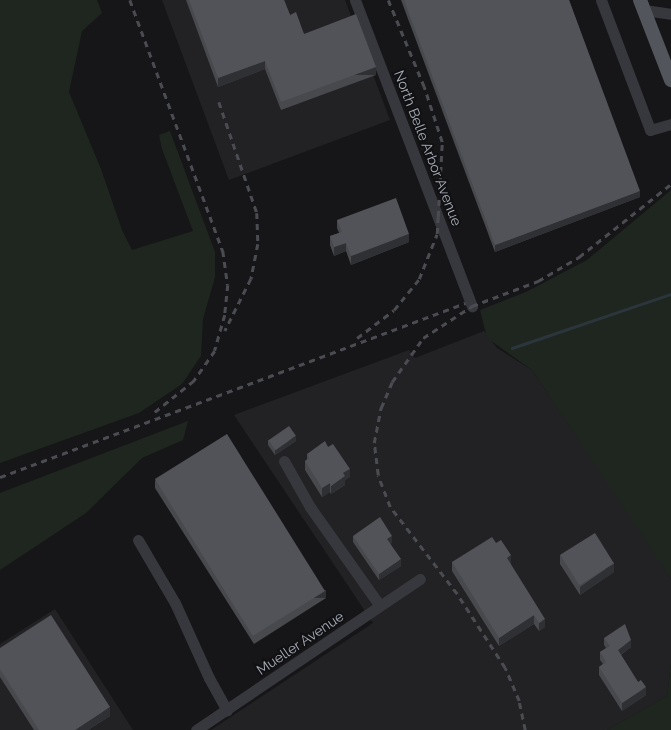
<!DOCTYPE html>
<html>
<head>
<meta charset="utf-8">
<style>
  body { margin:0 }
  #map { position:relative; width:671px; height:730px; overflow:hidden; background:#161618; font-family:Raleway,sans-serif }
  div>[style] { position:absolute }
  .built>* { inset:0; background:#222225 }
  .green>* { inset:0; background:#1e261f }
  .stream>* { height:2.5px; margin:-1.25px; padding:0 1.25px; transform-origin:1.25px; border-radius:1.25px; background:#2c353c }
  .minor>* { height:11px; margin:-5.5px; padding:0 5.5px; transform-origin:5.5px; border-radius:5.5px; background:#37383d }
  .major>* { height:14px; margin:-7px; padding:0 7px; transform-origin:7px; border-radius:7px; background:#53555c }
  .rail>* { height:2.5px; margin-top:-1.25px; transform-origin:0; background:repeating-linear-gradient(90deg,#4a4c52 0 6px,transparent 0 11px) }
  .wall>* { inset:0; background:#47494d }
  .shaded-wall>* { inset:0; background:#2f3033; transform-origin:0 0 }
  .building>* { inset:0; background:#525359; transform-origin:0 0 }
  span { translate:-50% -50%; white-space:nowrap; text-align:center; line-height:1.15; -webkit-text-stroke:4px #111113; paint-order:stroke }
  .street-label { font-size:14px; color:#a8adb8 }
</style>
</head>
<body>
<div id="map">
  <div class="built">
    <i style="clip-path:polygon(162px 0,345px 0,390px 120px,229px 180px)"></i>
    <i style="clip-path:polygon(484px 331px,497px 348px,532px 370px,665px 568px,671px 579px,671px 663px,667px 696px,607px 730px,211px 730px,373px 623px,234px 415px,409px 350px,415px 358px)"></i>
    <i style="clip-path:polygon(55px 609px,133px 730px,0 730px,0 644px)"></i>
  </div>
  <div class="green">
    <i style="clip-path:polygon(0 0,97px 0,102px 13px,82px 31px,69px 92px,101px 169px,122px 230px,132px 250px,193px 231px,162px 149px,159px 135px,170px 131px,215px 252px,215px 277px,203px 319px,201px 356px,182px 384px,139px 413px,0 463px)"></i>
    <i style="clip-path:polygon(671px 190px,671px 579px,532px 370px,487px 338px,480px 310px,526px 292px,587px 260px)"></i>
    <i style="clip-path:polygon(188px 421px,183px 440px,142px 458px,86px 513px,0 570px,0 493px)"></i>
    <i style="clip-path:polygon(671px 663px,671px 730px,607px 730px,667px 696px)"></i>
  </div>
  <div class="stream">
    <i style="left:512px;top:348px;width:168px;rotate:-18.8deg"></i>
  </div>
  <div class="minor">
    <i style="left:355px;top:0;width:328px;rotate:69.1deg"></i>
    <i style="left:601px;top:0;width:139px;rotate:69.3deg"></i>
    <i style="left:650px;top:130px;width:22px;rotate:-16deg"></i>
    <i style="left:644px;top:10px;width:27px;rotate:8deg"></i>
    <i style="left:284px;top:461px;width:53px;rotate:60.5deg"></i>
    <i style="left:310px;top:507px;width:121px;rotate:54.7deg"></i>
    <i style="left:138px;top:540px;width:73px;rotate:59.6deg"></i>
    <i style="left:175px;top:603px;width:82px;rotate:65.6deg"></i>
    <i style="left:209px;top:678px;width:37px;rotate:61deg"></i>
    <i style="left:196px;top:730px;width:270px;rotate:-34deg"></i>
  </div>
  <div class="major">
    <i style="left:640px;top:0;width:86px;rotate:68.8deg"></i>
  </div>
  <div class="rail">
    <i style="left:130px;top:0;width:268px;rotate:69.7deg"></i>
    <i style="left:223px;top:251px;width:34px;rotate:82deg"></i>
    <i style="left:228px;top:285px;width:30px;rotate:96deg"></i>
    <i style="left:225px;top:315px;width:37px;rotate:106deg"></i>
    <i style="left:215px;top:351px;width:37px;rotate:125deg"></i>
    <i style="left:194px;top:381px;width:53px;rotate:141.2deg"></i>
    <i style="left:219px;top:102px;width:117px;rotate:71.1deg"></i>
    <i style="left:257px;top:213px;width:31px;rotate:88deg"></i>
    <i style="left:258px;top:244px;width:36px;rotate:101deg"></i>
    <i style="left:251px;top:279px;width:58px;rotate:116.6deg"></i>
    <i style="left:357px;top:338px;width:46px;rotate:-37.1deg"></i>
    <i style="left:394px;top:310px;width:40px;rotate:-51deg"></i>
    <i style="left:419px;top:279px;width:48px;rotate:-68.2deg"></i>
    <i style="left:437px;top:234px;width:17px;rotate:-87deg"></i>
    <i style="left:438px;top:217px;width:75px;rotate:-86.9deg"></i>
    <i style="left:442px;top:142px;width:58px;rotate:-108.1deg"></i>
    <i style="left:424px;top:87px;width:94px;rotate:-112.5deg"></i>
    <i style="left:0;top:477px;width:497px;rotate:-20.5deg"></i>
    <i style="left:525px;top:730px;width:30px;rotate:-102deg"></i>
    <i style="left:519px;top:701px;width:36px;rotate:-113deg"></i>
    <i style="left:505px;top:668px;width:88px;rotate:-123deg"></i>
    <i style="left:457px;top:594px;width:110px;rotate:-127.6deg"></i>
    <i style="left:390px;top:507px;width:34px;rotate:-111deg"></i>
    <i style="left:378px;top:475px;width:32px;rotate:-97deg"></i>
    <i style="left:374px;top:443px;width:36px;rotate:-79deg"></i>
    <i style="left:381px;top:408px;width:28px;rotate:-67deg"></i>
    <i style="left:392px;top:382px;width:54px;rotate:-54.8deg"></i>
    <i style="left:423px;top:338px;width:59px;rotate:-33.1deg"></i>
    <i style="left:472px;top:306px;width:71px;rotate:-20.7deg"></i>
    <i style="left:538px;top:281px;width:48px;rotate:-30.3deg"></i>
    <i style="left:579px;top:257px;width:117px;rotate:-38.4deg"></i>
  </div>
  <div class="wall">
    <i style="clip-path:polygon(186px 0,284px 0,290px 15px,304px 34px,376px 75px,281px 110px,265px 69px,218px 87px)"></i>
    <i style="clip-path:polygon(401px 0,569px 0,640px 197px,495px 252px)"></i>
    <i style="clip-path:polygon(337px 220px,409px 242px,351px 265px,346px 251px,334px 256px,330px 245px,330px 236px,339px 233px,337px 228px)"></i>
    <i style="clip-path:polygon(268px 440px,296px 441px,275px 455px,268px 445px)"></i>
    <i style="clip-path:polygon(307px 454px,350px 477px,345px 480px,345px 485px,331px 494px,330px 492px,322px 497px,305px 470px,305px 461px,307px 460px)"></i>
    <i style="clip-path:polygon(155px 480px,326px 598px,254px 644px,155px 488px)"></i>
    <i style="clip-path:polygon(353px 536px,392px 542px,390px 544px,401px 566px,379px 580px,353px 542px)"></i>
    <i style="clip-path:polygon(496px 543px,511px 563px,510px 564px,545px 627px,539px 631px,534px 624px,499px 646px,452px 571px,452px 562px)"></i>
    <i style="clip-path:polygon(560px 555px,614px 572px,580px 595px,560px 564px)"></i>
    <i style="clip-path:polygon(604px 638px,631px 647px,621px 655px,646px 695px,622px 711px,599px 675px,599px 667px,603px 664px,600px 660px,600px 652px,606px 648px,604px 645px)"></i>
    <i style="clip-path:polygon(0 648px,110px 716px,88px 730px,34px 730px,0 677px)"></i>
  </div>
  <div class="shaded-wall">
    <i style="clip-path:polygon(265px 61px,265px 69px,218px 87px,218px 78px)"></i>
    <i style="left:376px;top:67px;width:8px;height:101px;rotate:90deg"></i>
    <i style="clip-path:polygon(640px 191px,640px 197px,495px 252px,495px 245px)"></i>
    <i style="clip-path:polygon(409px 234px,409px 242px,351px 265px,351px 256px)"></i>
    <i style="clip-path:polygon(346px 243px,346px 251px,334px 256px,334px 247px)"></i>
    <i style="clip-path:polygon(296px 436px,296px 441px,275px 455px,275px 450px)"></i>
    <i style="clip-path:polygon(350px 469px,350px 477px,345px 480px,345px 485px,331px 494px,331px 486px,343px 473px)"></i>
    <i style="clip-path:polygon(330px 483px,330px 492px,322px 497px,322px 488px)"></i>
    <i style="clip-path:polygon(392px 536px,392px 542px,387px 546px,387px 539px)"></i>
    <i style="clip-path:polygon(511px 555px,511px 563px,507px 566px,507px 558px)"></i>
    <i style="clip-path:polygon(401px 559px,401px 566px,379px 580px,379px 574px)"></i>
    <i style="clip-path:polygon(614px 563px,614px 572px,580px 595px,580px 587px)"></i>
    <i style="left:326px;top:590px;width:8px;height:85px;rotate:90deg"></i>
    <i style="clip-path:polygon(534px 615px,534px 624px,499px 646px,499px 638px)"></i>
    <i style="clip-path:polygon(545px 619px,545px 627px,539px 631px,539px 623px)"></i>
    <i style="clip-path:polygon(631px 640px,631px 647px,618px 657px,618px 650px)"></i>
    <i style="clip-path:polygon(646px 687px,646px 695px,622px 711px,622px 703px)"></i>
    <i style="clip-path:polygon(110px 707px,110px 716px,88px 730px,75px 730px)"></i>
  </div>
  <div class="building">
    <i style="clip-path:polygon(189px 0,284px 0,290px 15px,296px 12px,304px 34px,356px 14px,376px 67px,281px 102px,265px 61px,218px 78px)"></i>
    <i style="clip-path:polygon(404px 0,569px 0,640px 191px,495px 245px)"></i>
    <i style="clip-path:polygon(396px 198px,409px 234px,351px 256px,346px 243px,334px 247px,330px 236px,342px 232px,337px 220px)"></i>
    <i style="left:289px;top:426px;width:12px;height:25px;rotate:55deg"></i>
    <i style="left:227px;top:434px;width:185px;height:85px;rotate:58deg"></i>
    <i style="clip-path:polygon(325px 441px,328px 447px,333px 444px,350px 469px,343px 473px,345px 476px,331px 486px,330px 483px,322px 488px,305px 461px,309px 458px,307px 454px)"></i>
    <i style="clip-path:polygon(380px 517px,392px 536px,387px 539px,401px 559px,379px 574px,353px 536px)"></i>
    <i style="left:595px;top:533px;width:36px;height:41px;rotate:58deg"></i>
    <i style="clip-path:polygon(492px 537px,496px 543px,501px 540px,511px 555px,507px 558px,545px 619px,539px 623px,534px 615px,499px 638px,452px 562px)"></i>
    <i style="clip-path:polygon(51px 615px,110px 707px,75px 730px,39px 730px,0 669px,0 648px)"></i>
    <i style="clip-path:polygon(625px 624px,631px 640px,618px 650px,638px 682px,641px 680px,646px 687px,622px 703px,599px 667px,606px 662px,600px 652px,610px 646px,604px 638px)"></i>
  </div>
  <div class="street-label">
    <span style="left:428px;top:148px;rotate:69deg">North Belle Arbor Avenue</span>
    <span style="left:300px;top:643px;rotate:-34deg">Mueller Avenue</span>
  </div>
</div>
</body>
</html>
